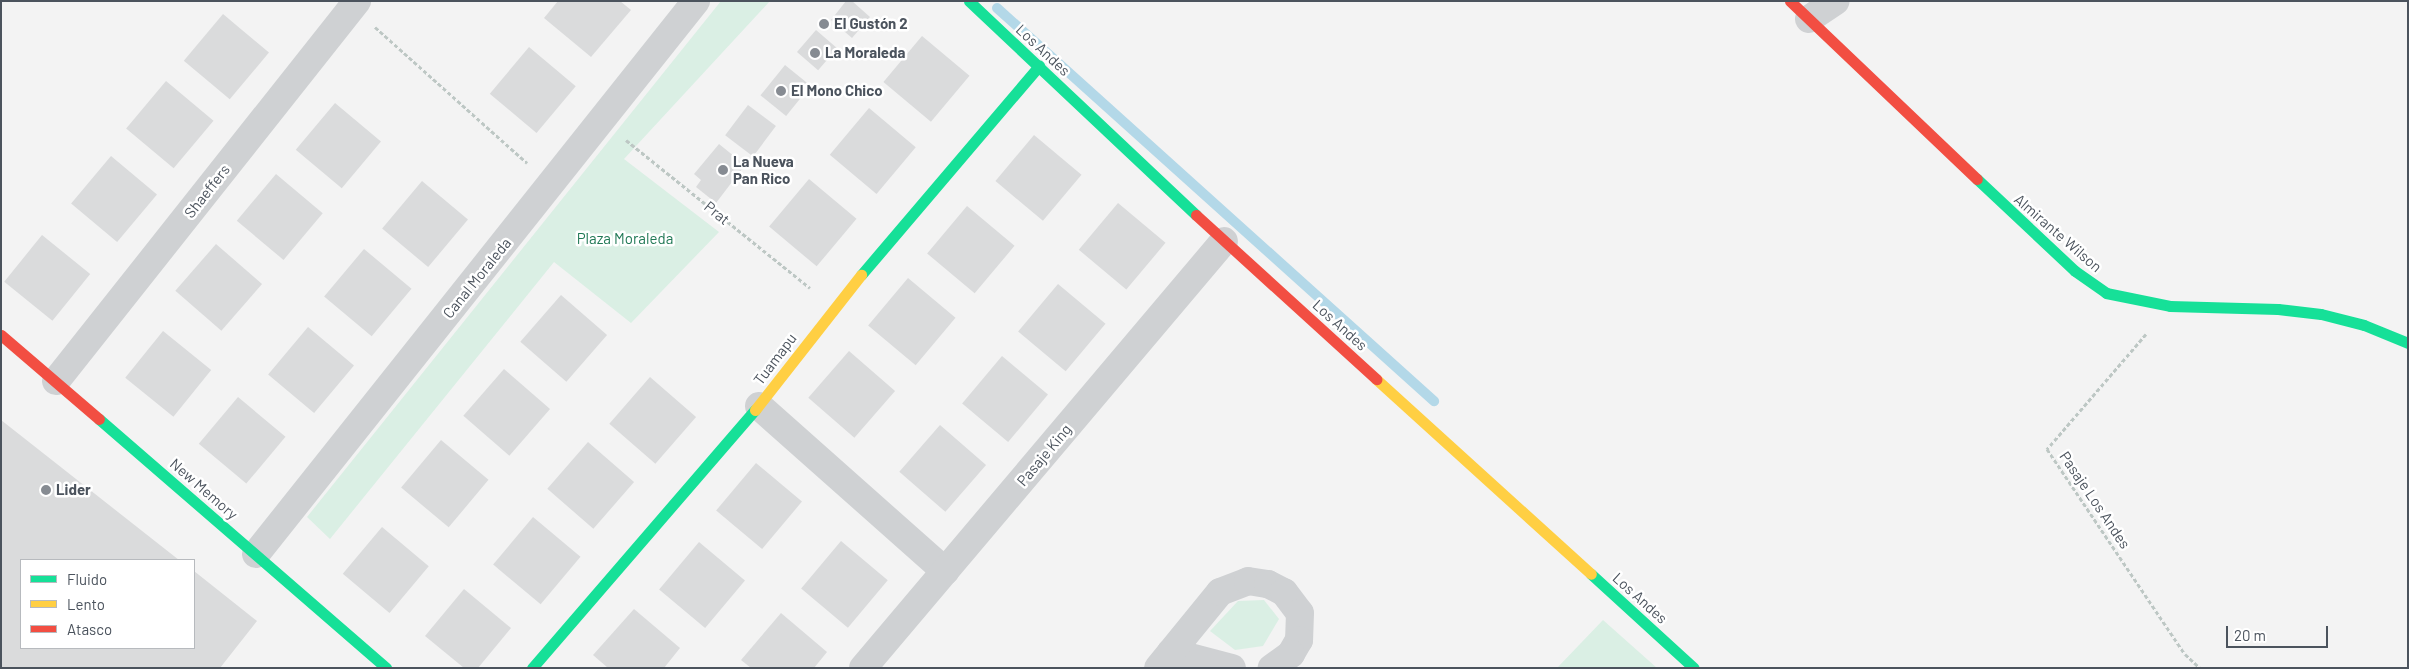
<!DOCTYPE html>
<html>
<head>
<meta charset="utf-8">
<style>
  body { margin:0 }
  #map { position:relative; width:2409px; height:669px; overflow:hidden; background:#f3f3f3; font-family:Barlow,sans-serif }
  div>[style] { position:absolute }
  .green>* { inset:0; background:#daefe4 }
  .stream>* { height:10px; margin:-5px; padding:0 5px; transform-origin:5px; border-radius:5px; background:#b3d8e8 }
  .building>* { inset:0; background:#dadbdc; transform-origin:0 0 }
  .path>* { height:3px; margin-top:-1.5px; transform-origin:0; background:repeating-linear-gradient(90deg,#bdc7c4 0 4px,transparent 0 6.5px) }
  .street>* { height:28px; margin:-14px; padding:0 14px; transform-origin:14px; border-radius:14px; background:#cfd1d3 }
  .fast>* { height:11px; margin:-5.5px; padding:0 5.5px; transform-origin:5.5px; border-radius:5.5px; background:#16e098 }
  .slow>* { height:11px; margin:-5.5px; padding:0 5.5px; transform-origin:5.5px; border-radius:5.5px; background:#ffcf43 }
  .jam>* { height:11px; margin:-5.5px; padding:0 5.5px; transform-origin:5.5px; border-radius:5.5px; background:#f24e42 }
  .dots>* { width:14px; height:14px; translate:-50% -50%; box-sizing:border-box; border:2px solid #fff; border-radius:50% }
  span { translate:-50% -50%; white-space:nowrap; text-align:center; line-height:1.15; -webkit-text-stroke:5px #fff; paint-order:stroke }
  .poi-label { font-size:15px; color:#4b535d; font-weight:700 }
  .left { translate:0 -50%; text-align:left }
  .street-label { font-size:15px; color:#4b535d }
  .park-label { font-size:15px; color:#217956 }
  .frame { position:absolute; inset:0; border:2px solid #4b535d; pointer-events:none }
  .legend { position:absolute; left:20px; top:559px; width:175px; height:90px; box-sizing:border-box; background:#fff; border:1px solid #b7babe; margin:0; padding:6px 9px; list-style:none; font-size:15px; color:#4b535d }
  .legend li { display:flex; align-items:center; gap:10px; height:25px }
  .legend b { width:25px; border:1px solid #b7babe }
  .scale { position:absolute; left:2226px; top:626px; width:102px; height:22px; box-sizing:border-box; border:2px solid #4b535d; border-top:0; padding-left:6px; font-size:15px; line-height:18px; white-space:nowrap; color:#4b535d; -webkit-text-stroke:4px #fff; paint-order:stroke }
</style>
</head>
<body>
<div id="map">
  <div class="green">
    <i style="clip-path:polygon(721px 1px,770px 1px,624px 159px,719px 232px,631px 323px,554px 262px,330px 539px,307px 517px)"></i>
    <i style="clip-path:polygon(1264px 600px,1279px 619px,1263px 646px,1235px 650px,1210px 631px,1238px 601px)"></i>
    <i style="clip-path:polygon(1603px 620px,1657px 668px,1557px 668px)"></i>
  </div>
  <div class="stream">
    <i style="left:997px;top:8px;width:588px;rotate:41.97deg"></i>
  </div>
  <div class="building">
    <i style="clip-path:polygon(558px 1px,620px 1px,631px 10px,591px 57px,544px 18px)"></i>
    <i style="clip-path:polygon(846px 1px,852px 1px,870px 17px,852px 38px,831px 20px)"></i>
    <i style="left:223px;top:14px;width:60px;height:61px;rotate:40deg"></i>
    <i style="left:816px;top:30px;width:28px;height:29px;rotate:41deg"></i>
    <i style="left:922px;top:36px;width:62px;height:60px;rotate:40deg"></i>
    <i style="left:529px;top:47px;width:61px;height:61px;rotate:40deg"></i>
    <i style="left:785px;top:65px;width:33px;height:39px;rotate:39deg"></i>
    <i style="left:166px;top:81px;width:62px;height:62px;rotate:40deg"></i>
    <i style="left:335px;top:103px;width:60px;height:61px;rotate:40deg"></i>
    <i style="left:748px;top:105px;width:35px;height:38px;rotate:37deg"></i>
    <i style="left:869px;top:108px;width:61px;height:61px;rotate:40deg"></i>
    <i style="left:1034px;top:135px;width:62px;height:60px;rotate:40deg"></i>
    <i style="clip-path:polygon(719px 144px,745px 165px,716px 203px,696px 187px,701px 180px,694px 174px)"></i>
    <i style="left:111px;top:156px;width:60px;height:62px;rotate:40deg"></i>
    <i style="left:276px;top:174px;width:61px;height:61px;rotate:40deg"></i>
    <i style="left:809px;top:179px;width:62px;height:62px;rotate:40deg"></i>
    <i style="left:422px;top:181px;width:60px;height:62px;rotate:40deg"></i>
    <i style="left:1118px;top:203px;width:62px;height:61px;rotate:40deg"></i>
    <i style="left:967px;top:206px;width:62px;height:62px;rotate:40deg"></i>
    <i style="left:42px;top:235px;width:62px;height:60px;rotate:39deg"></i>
    <i style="left:216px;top:244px;width:61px;height:62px;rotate:41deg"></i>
    <i style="left:364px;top:249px;width:62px;height:62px;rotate:40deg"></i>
    <i style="left:908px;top:278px;width:62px;height:62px;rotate:40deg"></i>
    <i style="left:1058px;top:284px;width:62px;height:62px;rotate:40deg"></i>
    <i style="left:561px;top:295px;width:61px;height:62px;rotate:41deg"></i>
    <i style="left:308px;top:327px;width:60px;height:62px;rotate:40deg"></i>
    <i style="left:163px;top:331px;width:62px;height:60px;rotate:39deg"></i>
    <i style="left:849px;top:351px;width:61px;height:62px;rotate:41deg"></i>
    <i style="left:1002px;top:356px;width:60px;height:62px;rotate:40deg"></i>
    <i style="left:504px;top:369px;width:61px;height:62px;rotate:41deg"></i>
    <i style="left:650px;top:377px;width:61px;height:62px;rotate:41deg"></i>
    <i style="left:238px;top:397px;width:62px;height:61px;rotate:40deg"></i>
    <i style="clip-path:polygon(1px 420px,179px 560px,21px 560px,21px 648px,194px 648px,194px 571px,257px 621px,220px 668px,1px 668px)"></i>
    <i style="left:940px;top:425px;width:61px;height:62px;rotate:41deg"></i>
    <i style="left:441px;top:440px;width:62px;height:62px;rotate:40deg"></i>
    <i style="left:588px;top:442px;width:61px;height:62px;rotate:41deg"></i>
    <i style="left:756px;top:463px;width:60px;height:62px;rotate:40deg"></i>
    <i style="left:533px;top:517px;width:62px;height:62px;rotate:40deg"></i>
    <i style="left:382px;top:527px;width:61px;height:61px;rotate:40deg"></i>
    <i style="left:841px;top:541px;width:61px;height:62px;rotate:40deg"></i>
    <i style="left:699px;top:542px;width:60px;height:62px;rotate:40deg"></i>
    <i style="clip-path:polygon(464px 589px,511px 628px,478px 668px,464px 668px,425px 636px)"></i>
    <i style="clip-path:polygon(634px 609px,680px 648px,664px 668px,608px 668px,593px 655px)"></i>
    <i style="clip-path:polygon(781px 613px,827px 652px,814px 668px,751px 668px,741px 660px)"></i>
  </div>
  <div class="path">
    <i style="left:375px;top:27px;width:204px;rotate:41.8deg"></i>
    <i style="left:626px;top:140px;width:236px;rotate:38.8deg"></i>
    <i style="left:2146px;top:334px;width:152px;rotate:130.7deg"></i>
    <i style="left:2047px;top:449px;width:247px;rotate:56.1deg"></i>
    <i style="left:2185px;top:654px;width:21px;rotate:43deg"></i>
  </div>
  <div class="street">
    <i style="left:1809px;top:19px;width:32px;rotate:-34deg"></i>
    <i style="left:56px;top:381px;width:485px;rotate:-51.6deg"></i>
    <i style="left:759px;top:406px;width:249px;rotate:41.6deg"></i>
    <i style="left:256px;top:554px;width:707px;rotate:-51.49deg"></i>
    <i style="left:1171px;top:652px;width:63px;rotate:14.7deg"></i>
    <i style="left:863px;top:668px;width:559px;rotate:-49.79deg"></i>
    <i style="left:1158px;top:668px;width:98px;rotate:-50.8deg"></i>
    <i style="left:1220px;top:592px;width:30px;rotate:-21deg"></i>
    <i style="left:1248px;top:581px;width:20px;rotate:9deg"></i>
    <i style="left:1268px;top:584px;width:18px;rotate:27deg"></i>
    <i style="left:1284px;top:592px;width:26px;rotate:53deg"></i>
    <i style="left:1300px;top:613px;width:27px;rotate:92deg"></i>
    <i style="left:1299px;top:640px;width:16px;rotate:120deg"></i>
    <i style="left:1291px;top:654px;width:24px;rotate:144deg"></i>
  </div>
  <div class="fast">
    <i style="left:969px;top:1px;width:312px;rotate:43.3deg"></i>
    <i style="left:1977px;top:179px;width:134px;rotate:43.2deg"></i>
    <i style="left:2075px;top:271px;width:38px;rotate:35deg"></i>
    <i style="left:2106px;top:293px;width:65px;rotate:11.5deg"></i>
    <i style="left:2170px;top:306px;width:108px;rotate:1.6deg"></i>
    <i style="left:2278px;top:309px;width:43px;rotate:6.6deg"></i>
    <i style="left:2321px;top:314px;width:44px;rotate:14.3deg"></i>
    <i style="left:2364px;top:325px;width:48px;rotate:22.2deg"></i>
    <i style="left:861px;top:275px;width:275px;rotate:-49.6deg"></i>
    <i style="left:99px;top:419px;width:380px;rotate:40.9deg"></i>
    <i style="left:1591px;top:574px;width:139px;rotate:42.4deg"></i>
    <i style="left:532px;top:668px;width:341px;rotate:-49.2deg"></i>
  </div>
  <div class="slow">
    <i style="left:1376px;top:379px;width:290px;rotate:42.2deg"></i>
    <i style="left:755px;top:410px;width:172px;rotate:-51.9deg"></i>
  </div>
  <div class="jam">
    <i style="left:1790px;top:1px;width:258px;rotate:43.6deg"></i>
    <i style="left:1196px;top:215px;width:244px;rotate:42.3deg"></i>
    <i style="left:1px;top:335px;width:129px;rotate:40.6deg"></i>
  </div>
  <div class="dots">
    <i style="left:824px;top:24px;background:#868b92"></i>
    <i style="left:815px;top:53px;background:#868b92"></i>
    <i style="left:781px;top:91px;background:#868b92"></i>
    <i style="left:723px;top:170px;background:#868b92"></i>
    <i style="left:46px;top:490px;background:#868b92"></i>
  </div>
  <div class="poi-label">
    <span class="left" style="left:834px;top:24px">El Gustón 2</span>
    <span class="left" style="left:825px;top:53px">La Moraleda</span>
    <span class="left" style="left:791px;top:91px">El Mono Chico</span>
    <span class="left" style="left:733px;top:170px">La Nueva<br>Pan Rico</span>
    <span class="left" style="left:56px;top:490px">Lider</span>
  </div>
  <div class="street-label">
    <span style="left:1043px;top:50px;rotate:43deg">Los Andes</span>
    <span style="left:207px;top:191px;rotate:-52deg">Shaeffers</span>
    <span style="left:717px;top:213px;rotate:39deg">Prat</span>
    <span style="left:2058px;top:233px;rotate:41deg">Almirante Wilson</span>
    <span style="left:477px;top:278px;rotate:-51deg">Canal Moraleda</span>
    <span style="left:1340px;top:325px;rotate:42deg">Los Andes</span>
    <span style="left:775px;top:359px;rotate:-53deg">Tuamapu</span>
    <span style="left:1044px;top:455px;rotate:-50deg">Pasaje King</span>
    <span style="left:204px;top:489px;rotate:41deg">New Memory</span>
    <span style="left:2095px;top:500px;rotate:56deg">Pasaje Los Andes</span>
    <span style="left:1640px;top:598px;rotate:42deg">Los Andes</span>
  </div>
  <div class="park-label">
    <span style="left:625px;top:239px">Plaza Moraleda</span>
  </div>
  <div class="frame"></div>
  <ul class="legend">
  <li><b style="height:6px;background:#16e098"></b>Fluido</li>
  <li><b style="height:6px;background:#ffcf43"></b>Lento</li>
  <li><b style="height:6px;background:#f24e42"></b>Atasco</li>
  </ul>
  <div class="scale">20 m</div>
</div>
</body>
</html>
